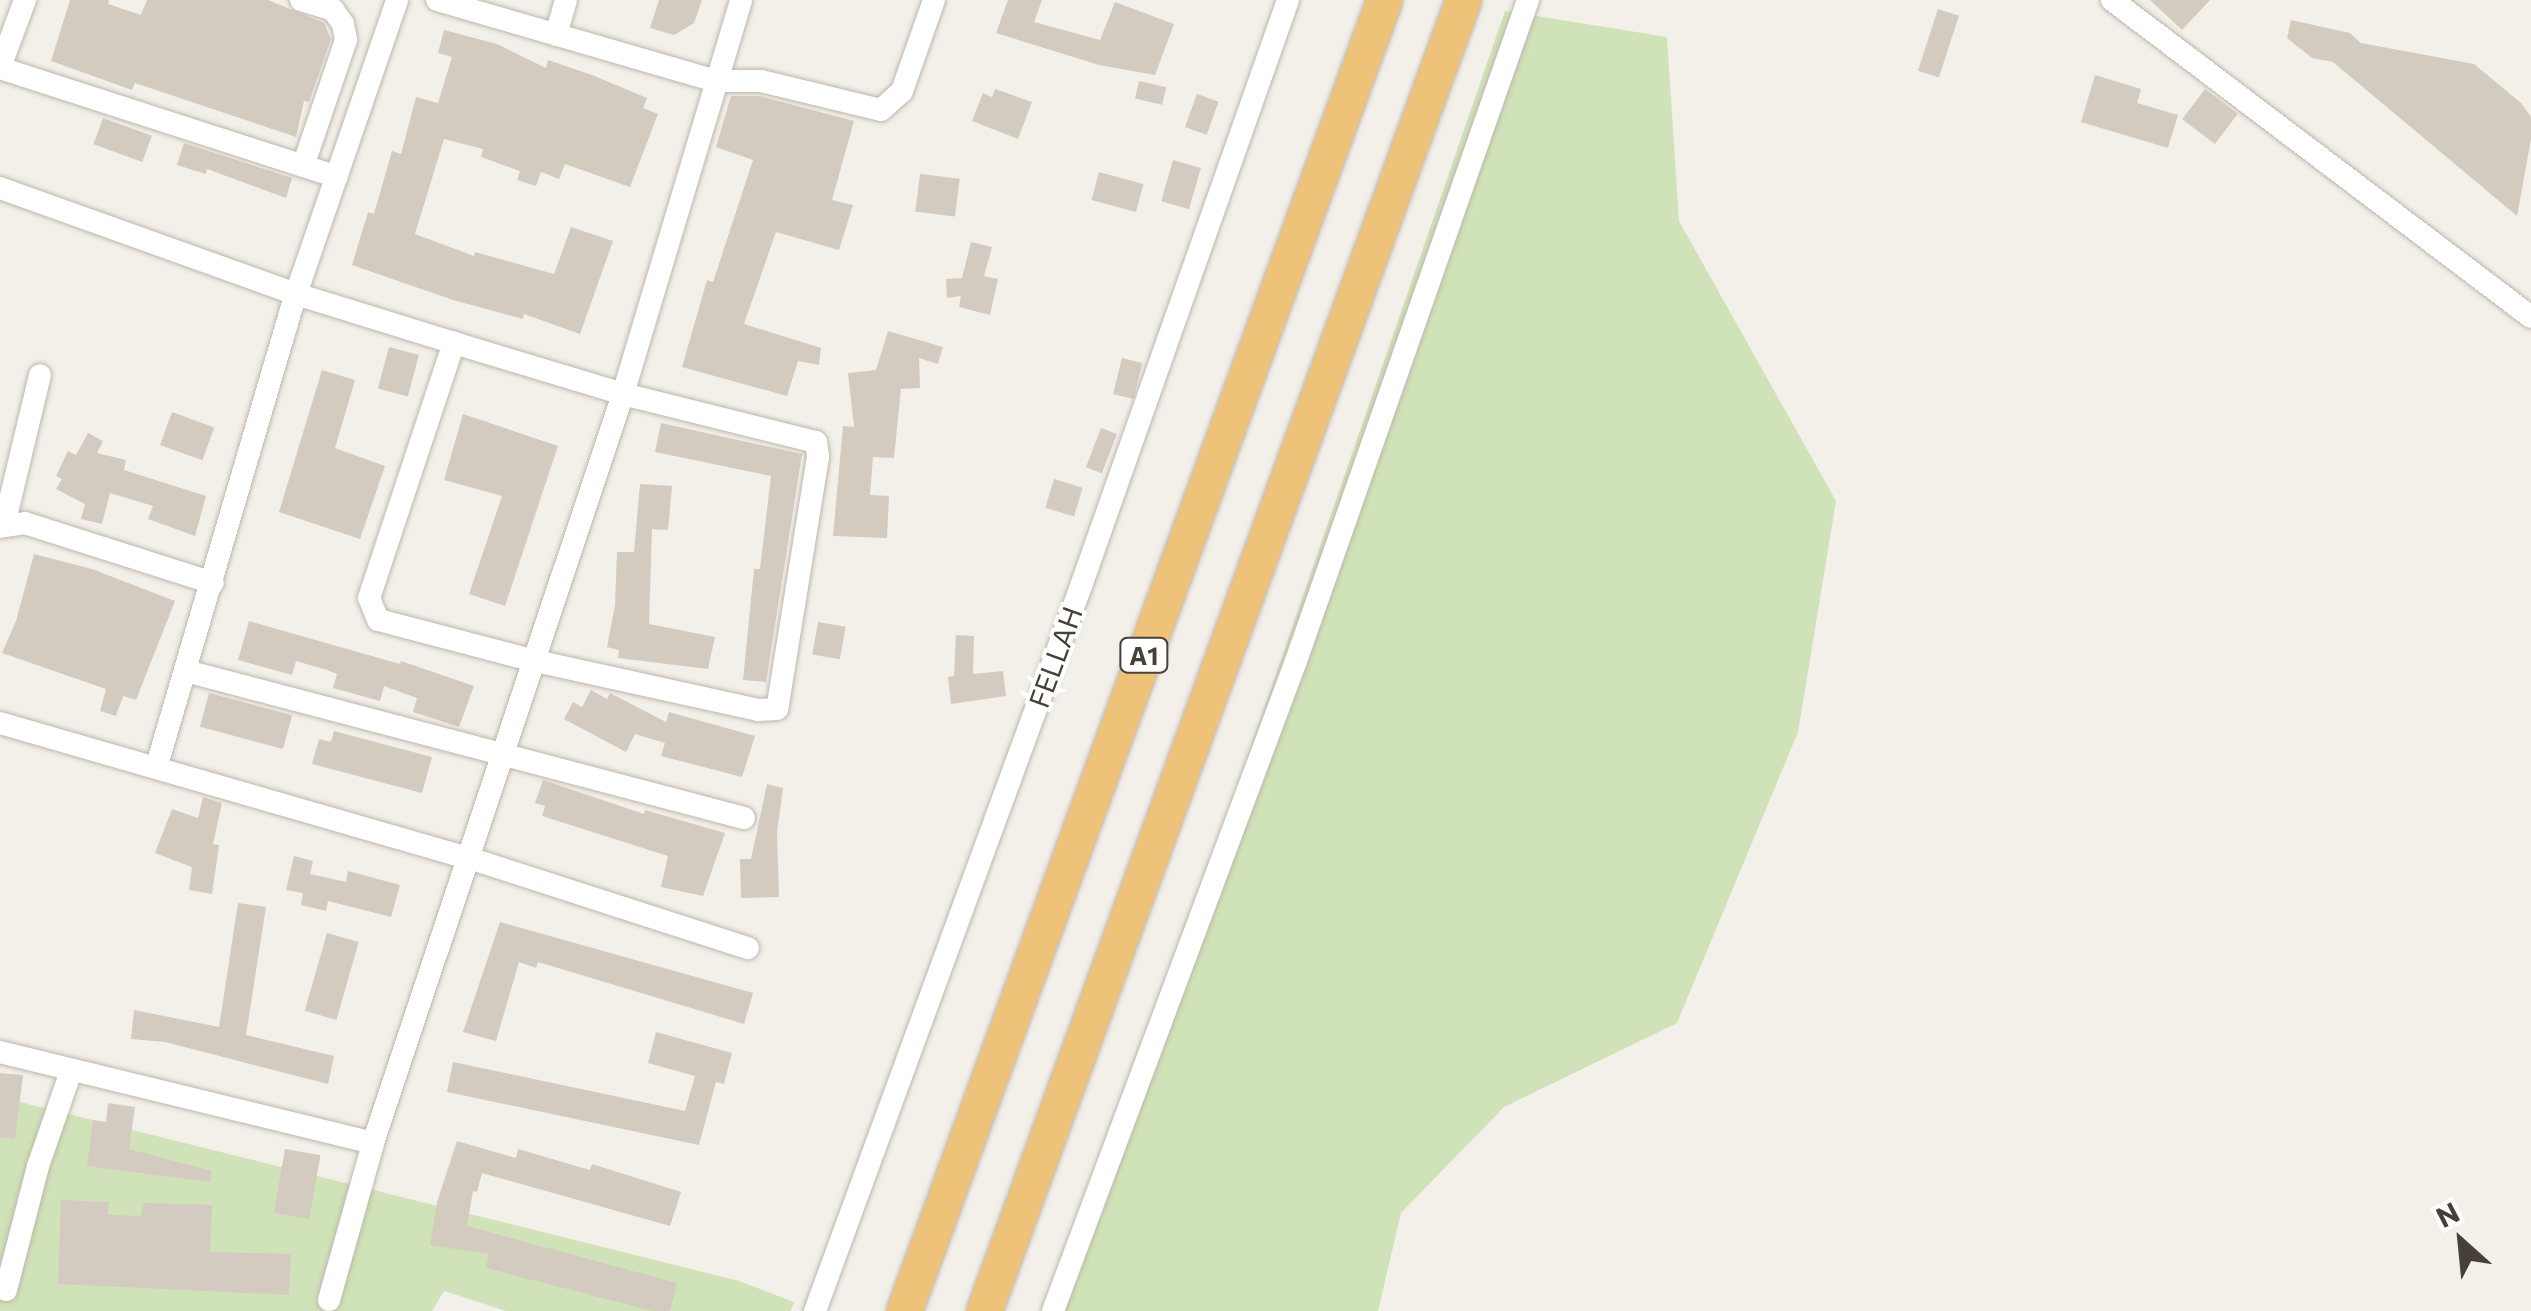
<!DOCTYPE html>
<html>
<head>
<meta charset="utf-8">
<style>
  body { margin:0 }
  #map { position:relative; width:2531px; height:1311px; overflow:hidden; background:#f3efe9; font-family:Commissioner,sans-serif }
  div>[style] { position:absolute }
  .green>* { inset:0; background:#d0e2b7 }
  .building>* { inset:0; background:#d3cbc0; transform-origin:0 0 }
  .roads { filter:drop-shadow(0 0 2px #bdb7ad) drop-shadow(0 0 2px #bdb7ad) }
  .minor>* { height:22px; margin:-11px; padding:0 11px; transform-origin:11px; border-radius:11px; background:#fff }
  .highway>* { height:35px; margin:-17.5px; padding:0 17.5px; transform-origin:17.5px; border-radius:17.5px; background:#eec379 }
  span { translate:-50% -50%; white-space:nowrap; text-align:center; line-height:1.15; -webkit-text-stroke:8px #fff; paint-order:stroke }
  .shield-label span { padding:2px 8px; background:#fff; border:2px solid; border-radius:8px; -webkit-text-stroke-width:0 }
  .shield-label { font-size:25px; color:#464038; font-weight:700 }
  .street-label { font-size:28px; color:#464038 }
  .north { position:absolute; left:2411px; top:1191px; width:100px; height:100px; -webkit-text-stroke:8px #fff; paint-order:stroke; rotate:333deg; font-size:28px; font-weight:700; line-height:40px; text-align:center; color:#464038 }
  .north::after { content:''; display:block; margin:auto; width:35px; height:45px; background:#464038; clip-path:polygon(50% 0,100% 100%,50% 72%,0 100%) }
</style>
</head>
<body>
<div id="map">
  <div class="green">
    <i style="clip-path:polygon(1505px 11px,1667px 37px,1679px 221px,1836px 501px,1798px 732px,1677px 1023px,1504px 1107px,1401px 1213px,1378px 1311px,1056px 1311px)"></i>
    <i style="clip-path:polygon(0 1097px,739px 1281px,794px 1302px,791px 1311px,506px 1311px,444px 1291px,432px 1311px,0 1311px)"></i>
  </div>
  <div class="building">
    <i style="clip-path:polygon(70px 0,109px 0,108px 4px,141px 15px,147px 0,268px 0,324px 23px,331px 39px,309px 102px,304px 101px,296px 137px,135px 83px,132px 90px,51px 61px)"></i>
    <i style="clip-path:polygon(659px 0,702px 0,694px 23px,674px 35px,650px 28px)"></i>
    <i style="clip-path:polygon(1008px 0,1042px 0,1034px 22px,1100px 40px,1115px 2px,1174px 24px,1155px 75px,1099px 65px,996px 33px)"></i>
    <i style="clip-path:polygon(2150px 0,2210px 0,2182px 30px)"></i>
    <i style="left:1938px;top:9px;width:22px;height:65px;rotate:18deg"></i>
    <i style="clip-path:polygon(2291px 20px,2350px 33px,2361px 43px,2474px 64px,2521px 103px,2531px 117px,2531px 139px,2517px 216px,2333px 62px,2312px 58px,2287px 38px)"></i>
    <i style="clip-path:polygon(444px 30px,497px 44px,546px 68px,548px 60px,592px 75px,647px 98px,643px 108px,658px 114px,630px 187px,565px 164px,559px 179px,541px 172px,536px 186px,517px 180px,520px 171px,481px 157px,483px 149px,444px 139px,415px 234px,474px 256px,475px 252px,554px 274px,571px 227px,613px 241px,580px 334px,524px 314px,523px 319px,453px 300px,352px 265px,368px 212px,374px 214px,392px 151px,401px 154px,416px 97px,438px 103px,452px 57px,438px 53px)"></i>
    <i style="clip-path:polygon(2095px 75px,2141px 89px,2137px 103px,2178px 115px,2168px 148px,2081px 122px)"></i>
    <i style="left:1139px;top:81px;width:28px;height:18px;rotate:13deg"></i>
    <i style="clip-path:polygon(995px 89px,1032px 102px,1018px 139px,972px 121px,983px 93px,992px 97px)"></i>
    <i style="left:2205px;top:89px;width:41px;height:38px;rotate:37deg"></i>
    <i style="left:1197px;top:94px;width:23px;height:35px;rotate:20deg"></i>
    <i style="clip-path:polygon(731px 96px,759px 96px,854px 121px,832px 200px,853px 205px,839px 250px,776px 232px,744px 324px,821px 348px,819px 365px,798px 361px,787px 396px,682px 367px,707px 280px,713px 282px,753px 160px,716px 147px)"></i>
    <i style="left:103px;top:118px;width:52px;height:28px;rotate:20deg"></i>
    <i style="clip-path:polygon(184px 143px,292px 178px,286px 198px,207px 169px,206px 174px,177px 165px)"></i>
    <i style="left:1173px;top:160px;width:29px;height:43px;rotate:16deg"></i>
    <i style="left:1099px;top:172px;width:46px;height:29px;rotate:15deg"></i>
    <i style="left:920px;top:174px;width:40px;height:38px;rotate:7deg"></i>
    <i style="clip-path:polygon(971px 242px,992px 247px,984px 276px,998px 279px,990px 315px,959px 307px,961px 296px,947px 298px,946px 279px,962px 278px)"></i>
    <i style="clip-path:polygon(888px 331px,943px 347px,938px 364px,919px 358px,920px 388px,901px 389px,894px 458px,873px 457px,870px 495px,889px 496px,887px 538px,833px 536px,843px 426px,854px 427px,848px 373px,876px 370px)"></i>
    <i style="left:389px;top:347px;width:31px;height:43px;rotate:15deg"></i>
    <i style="left:1122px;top:358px;width:21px;height:37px;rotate:14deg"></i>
    <i style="clip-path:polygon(322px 370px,355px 380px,335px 448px,385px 466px,360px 539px,279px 512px)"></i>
    <i style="left:172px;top:412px;width:45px;height:35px;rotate:20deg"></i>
    <i style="clip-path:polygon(463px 414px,558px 446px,505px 606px,469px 594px,502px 496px,444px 480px)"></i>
    <i style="clip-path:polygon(661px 423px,802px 454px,766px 682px,743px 680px,754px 569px,760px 569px,771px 476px,655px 452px)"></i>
    <i style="left:1101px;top:428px;width:17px;height:42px;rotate:21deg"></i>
    <i style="clip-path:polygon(88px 433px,103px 441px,97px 453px,126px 460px,124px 470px,206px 496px,195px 536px,148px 519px,153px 506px,110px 493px,102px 524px,81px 519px,85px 504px,56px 489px,62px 479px,56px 476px,68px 451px,76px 455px)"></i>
    <i style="left:1054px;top:479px;width:30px;height:30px;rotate:17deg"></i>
    <i style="clip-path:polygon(640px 484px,672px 486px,668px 530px,652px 529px,649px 624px,715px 637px,708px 669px,618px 658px,619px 650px,607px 647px,615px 605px,617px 552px,634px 552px)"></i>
    <i style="clip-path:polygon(34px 554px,92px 569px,175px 601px,136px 700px,123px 696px,116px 716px,100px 711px,106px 689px,2px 653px,16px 621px)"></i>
    <i style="clip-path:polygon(249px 621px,400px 664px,401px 661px,474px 686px,459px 727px,413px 712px,417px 698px,384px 686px,380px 701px,333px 688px,337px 674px,327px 670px,296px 661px,292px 675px,238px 660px)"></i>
    <i style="left:818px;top:622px;width:28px;height:33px;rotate:10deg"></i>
    <i style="clip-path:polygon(956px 635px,974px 636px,973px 674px,1003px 671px,1006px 696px,951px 704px,948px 677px,954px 676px)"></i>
    <i style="clip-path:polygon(591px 690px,607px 699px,610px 693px,666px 722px,669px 712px,755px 736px,742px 777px,661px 756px,665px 743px,635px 734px,626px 752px,564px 719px,573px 702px,582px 707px)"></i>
    <i style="left:209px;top:693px;width:86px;height:35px;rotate:15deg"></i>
    <i style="clip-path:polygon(334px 731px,432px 757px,422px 793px,312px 764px,319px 739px,331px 742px)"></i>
    <i style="clip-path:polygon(543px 780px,644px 814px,645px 810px,725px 833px,703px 896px,661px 887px,668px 856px,542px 816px,545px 806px,535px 803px)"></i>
    <i style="clip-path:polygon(767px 784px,783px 788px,777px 833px,779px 897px,741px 898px,740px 859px,751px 859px)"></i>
    <i style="clip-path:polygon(203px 797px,222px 803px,213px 844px,219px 845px,212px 894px,189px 890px,192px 867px,155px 853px,172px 809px,198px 818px)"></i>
    <i style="clip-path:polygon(294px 856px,313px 861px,310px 874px,346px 882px,348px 871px,400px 885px,391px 917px,328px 901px,326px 911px,301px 905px,303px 893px,286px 890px)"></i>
    <i style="clip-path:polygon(238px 903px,266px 907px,246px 1035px,334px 1056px,328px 1084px,165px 1042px,131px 1039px,134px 1010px,219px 1027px)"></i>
    <i style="clip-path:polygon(500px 922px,753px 993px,744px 1024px,538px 962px,536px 968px,519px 962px,496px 1041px,463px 1032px)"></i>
    <i style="left:327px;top:933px;width:33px;height:81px;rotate:16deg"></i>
    <i style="clip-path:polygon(656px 1032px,732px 1053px,724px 1084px,716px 1082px,699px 1145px,447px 1092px,453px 1062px,685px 1111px,695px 1076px,648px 1063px)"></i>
    <i style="clip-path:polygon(0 1073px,23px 1075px,15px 1139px,0 1137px)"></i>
    <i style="clip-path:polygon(108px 1103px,135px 1107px,129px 1149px,212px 1171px,210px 1182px,87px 1166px,93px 1120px,106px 1122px)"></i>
    <i style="clip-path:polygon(457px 1141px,516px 1158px,518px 1149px,590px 1170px,592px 1164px,681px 1192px,670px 1226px,482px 1173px,477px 1192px,473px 1191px,467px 1226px,677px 1283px,670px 1311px,653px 1311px,486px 1268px,489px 1254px,430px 1245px,437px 1202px)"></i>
    <i style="left:285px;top:1149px;width:36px;height:65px;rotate:10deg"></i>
    <i style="clip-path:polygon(61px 1200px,109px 1202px,108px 1215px,141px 1216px,144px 1203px,212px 1205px,210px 1252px,291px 1254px,289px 1295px,58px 1284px)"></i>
  </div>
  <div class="roads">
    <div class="minor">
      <i style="left:301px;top:0;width:34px;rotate:17deg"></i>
      <i style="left:333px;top:10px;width:17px;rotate:54deg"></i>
      <i style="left:343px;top:24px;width:16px;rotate:79deg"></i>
      <i style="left:346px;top:40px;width:133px;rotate:108.8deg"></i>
      <i style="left:437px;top:0;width:290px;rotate:16.2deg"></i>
      <i style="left:715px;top:81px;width:46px"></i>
      <i style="left:761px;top:81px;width:123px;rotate:13.6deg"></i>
      <i style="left:881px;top:110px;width:28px;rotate:-42deg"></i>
      <i style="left:902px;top:91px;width:96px;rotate:-70.6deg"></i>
      <i style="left:2112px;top:0;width:525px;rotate:37.11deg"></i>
      <i style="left:556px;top:35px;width:36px;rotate:-74deg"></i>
      <i style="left:0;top:67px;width:72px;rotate:-69.5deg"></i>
      <i style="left:0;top:68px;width:354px;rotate:17.9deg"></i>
      <i style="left:0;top:188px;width:314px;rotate:19.7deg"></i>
      <i style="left:296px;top:294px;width:165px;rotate:17.2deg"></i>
      <i style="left:454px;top:343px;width:177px;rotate:16.8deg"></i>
      <i style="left:623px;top:394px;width:199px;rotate:14deg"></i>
      <i style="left:816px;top:442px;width:15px;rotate:82deg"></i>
      <i style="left:818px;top:457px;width:255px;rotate:99.2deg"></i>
      <i style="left:777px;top:709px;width:19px;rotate:177deg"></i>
      <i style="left:758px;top:710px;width:232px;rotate:-167.6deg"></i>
      <i style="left:531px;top:660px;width:158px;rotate:-165.3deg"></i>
      <i style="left:378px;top:620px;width:24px;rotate:-112deg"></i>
      <i style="left:369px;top:598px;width:269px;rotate:-71.6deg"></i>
      <i style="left:4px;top:525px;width:154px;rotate:-76.5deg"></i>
      <i style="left:0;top:527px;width:25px;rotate:-9deg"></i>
      <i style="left:25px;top:523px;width:197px;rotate:17.7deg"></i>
      <i style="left:186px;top:671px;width:577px;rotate:14.76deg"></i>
      <i style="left:0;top:723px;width:488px;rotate:16.1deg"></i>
      <i style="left:469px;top:858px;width:293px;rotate:17.9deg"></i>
      <i style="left:157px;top:765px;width:491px;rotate:-73.6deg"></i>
      <i style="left:296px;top:294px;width:311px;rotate:-71deg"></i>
      <i style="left:0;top:1052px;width:384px;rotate:13.7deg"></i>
      <i style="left:6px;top:1290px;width:128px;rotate:-75.5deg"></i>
      <i style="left:38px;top:1166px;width:101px;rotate:-70.8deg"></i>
      <i style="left:329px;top:1300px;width:163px;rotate:-74.3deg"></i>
      <i style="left:373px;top:1143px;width:790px;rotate:-71.54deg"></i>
      <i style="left:623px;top:394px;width:411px;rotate:-73.3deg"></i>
      <i style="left:815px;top:1311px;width:772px;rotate:-69.85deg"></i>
      <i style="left:1081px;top:586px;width:621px;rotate:-70.54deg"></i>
      <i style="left:1053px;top:1311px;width:694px;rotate:-69.5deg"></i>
      <i style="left:1296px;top:661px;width:701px;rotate:-70.66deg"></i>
    </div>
    <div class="highway">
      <i style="left:904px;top:1311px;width:1396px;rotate:-69.89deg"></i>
      <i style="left:984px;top:1311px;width:1396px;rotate:-69.93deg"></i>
    </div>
  </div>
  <div class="shield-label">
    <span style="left:1144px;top:655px">A1</span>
  </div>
  <div class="street-label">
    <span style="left:1055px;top:657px;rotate:-70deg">FELLAH</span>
  </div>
  <div class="north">N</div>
</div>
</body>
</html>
